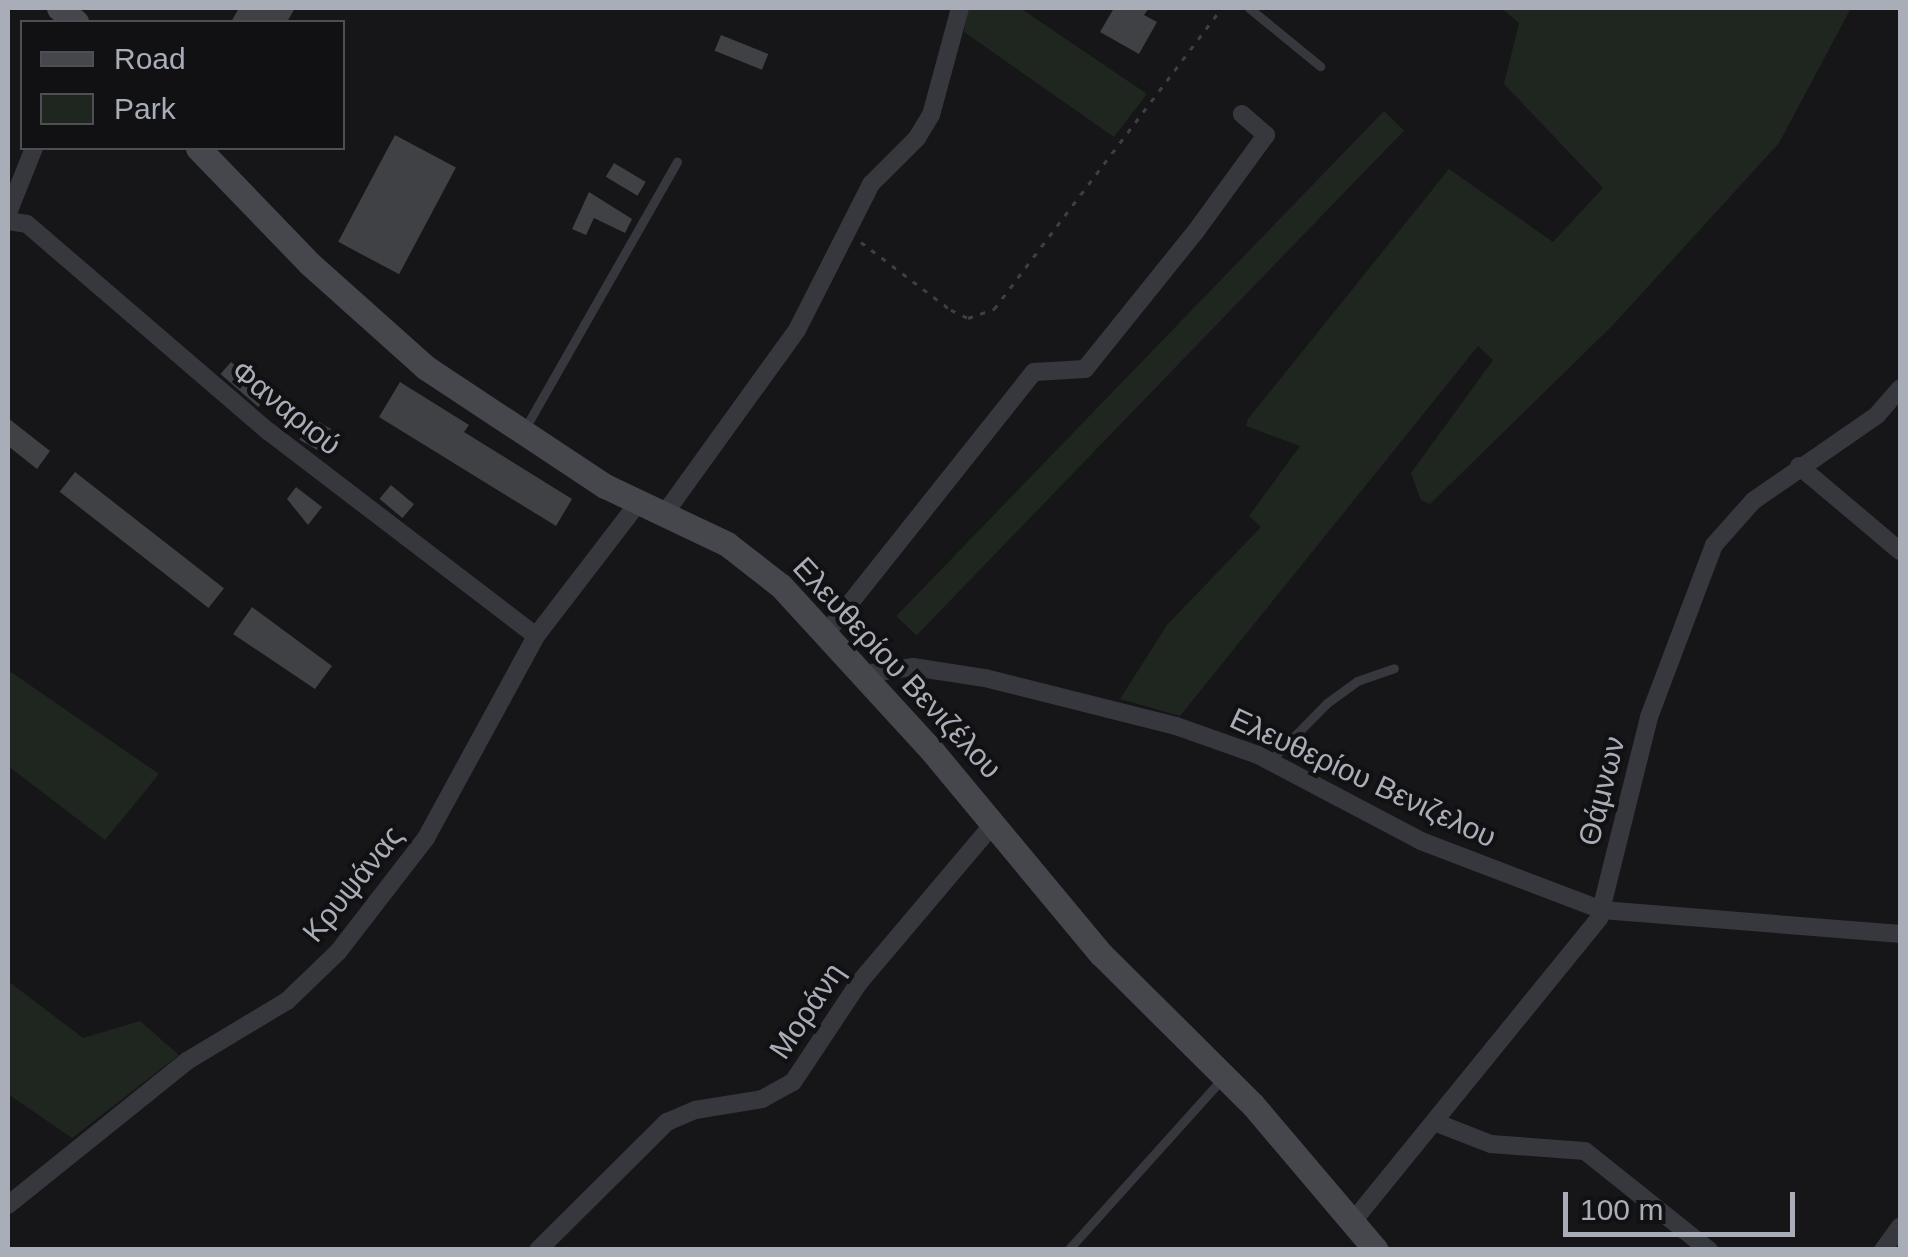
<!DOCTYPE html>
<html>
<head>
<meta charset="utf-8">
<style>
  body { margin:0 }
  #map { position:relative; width:1908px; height:1257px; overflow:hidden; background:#161618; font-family:Arial,sans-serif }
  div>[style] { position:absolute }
  .green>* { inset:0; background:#1e261f; transform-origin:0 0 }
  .building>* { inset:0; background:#404145; transform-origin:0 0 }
  .path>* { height:2.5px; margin-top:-1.25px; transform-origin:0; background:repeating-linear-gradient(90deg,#3d3f44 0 5px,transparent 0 13px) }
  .lane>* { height:9px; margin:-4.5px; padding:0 4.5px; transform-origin:4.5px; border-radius:4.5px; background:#37383d }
  .street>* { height:18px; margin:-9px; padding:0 9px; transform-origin:9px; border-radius:9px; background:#37383d }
  .secondary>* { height:25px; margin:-12.5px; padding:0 12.5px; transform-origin:12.5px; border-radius:12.5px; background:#45474d }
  span { translate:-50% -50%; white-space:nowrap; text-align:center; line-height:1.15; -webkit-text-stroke:8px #111113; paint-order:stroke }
  .street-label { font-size:30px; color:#a8adb8 }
  .frame { position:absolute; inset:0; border:10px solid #a8adb8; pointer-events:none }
  .legend { position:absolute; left:20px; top:20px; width:325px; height:130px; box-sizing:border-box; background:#111113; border:2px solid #4d4f55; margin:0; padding:12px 18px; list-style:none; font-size:30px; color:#a8adb8 }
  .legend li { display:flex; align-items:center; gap:20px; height:50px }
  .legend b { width:50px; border:2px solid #4d4f55 }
  .scale { position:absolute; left:1563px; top:1192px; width:232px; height:45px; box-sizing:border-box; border:5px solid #a8adb8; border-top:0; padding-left:12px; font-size:30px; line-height:35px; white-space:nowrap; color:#a8adb8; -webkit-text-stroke:8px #111113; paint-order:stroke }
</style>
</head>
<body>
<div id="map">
  <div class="green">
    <i style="clip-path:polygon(968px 8px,1020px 8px,1147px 94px,1114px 137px,964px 32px)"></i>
    <i style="clip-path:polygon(1501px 8px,1851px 8px,1779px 143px,1613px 325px,1430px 504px,1421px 500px,1411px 473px,1493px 360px,1478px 346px,1180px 716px,1120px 699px,1167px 625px,1261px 527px,1249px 516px,1300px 446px,1246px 426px,1248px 419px,1449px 169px,1553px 242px,1603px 188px,1504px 84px,1519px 23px)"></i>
    <i style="left:1384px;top:111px;width:28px;height:702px;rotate:44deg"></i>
    <i style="clip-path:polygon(8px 670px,159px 774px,105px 840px,8px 766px)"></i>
    <i style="clip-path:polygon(8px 981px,83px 1038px,140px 1021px,179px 1055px,72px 1138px,8px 1094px)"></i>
  </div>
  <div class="building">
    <i style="clip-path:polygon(239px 8px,295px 8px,287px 22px,231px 22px)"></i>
    <i style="clip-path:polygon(1114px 8px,1149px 8px,1144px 15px,1157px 22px,1139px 54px,1100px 32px)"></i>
    <i style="left:721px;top:35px;width:51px;height:17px;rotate:22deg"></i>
    <i style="left:395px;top:135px;width:69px;height:121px;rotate:28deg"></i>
    <i style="left:614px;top:163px;width:37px;height:16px;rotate:31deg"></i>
    <i style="clip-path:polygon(589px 192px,632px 219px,625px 233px,594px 218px,586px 235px,572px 229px)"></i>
    <i style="left:231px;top:362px;width:50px;height:16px;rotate:41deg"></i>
    <i style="clip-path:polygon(400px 382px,469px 425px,464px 432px,572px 499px,556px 526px,379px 417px)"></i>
    <i style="clip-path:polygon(8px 418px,50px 451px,37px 469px,8px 446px)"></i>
    <i style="left:312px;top:418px;width:22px;height:25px;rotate:30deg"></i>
    <i style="left:75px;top:472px;width:189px;height:25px;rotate:38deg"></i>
    <i style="left:391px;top:485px;width:30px;height:18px;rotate:40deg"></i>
    <i style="clip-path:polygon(296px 487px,322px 507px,308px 525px,287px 499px)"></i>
    <i style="clip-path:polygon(252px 607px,332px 666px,315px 689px,233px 634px)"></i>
  </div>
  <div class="path">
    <i style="left:861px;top:242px;width:113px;rotate:37.1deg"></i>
    <i style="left:951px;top:310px;width:19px;rotate:25deg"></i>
    <i style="left:968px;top:318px;width:28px;rotate:-19deg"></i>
    <i style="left:994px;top:309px;width:378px;rotate:-52.9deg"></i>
  </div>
  <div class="lane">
    <i style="left:1249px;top:8px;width:92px;rotate:39.2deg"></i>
    <i style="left:524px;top:430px;width:309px;rotate:-60.3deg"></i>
    <i style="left:1270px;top:761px;width:81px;rotate:-45.5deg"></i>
    <i style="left:1327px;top:703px;width:37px;rotate:-36deg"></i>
    <i style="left:1357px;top:681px;width:39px;rotate:-19deg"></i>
    <i style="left:1068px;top:1250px;width:230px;rotate:-48deg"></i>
  </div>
  <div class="street">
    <i style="left:8px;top:213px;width:70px;rotate:-68.2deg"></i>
    <i style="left:8px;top:221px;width:19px;rotate:9deg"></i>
    <i style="left:27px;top:224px;width:318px;rotate:40.7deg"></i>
    <i style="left:268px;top:431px;width:337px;rotate:37.4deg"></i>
    <i style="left:1799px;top:466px;width:132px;rotate:40.1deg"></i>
    <i style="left:665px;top:513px;width:226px;rotate:-54.2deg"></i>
    <i style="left:797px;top:330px;width:164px;rotate:-63.1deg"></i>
    <i style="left:871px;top:184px;width:65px;rotate:-45deg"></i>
    <i style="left:917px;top:138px;width:27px;rotate:-59deg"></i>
    <i style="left:931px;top:115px;width:111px;rotate:-74.8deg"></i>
    <i style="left:827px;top:632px;width:332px;rotate:-51.5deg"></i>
    <i style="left:1034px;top:372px;width:51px;rotate:-3.4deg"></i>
    <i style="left:1085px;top:369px;width:177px;rotate:-51.2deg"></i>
    <i style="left:1196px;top:231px;width:119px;rotate:-53.9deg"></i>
    <i style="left:1266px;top:135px;width:32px;rotate:-139deg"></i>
    <i style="left:865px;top:674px;width:49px;rotate:-8.3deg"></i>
    <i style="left:913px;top:667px;width:73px;rotate:8.7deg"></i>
    <i style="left:985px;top:678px;width:197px;rotate:14.1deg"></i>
    <i style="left:1176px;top:726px;width:87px;rotate:19.5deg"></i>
    <i style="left:1258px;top:755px;width:184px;rotate:27.8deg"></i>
    <i style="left:1421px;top:841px;width:194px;rotate:20.9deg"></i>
    <i style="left:1602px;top:910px;width:297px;rotate:4.6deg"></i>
    <i style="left:1437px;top:1123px;width:58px;rotate:21.3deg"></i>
    <i style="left:1491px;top:1144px;width:94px;rotate:4.3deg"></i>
    <i style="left:1585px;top:1151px;width:159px;rotate:38.6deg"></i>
    <i style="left:8px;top:1205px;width:230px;rotate:-38.8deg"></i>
    <i style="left:187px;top:1061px;width:117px;rotate:-31deg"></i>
    <i style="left:287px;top:1001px;width:71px;rotate:-43.9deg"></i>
    <i style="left:338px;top:952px;width:144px;rotate:-52.3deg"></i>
    <i style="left:426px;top:838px;width:230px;rotate:-61.4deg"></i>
    <i style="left:536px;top:636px;width:168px;rotate:-52.5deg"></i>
    <i style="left:1354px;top:1220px;width:389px;rotate:-50.9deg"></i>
    <i style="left:1599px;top:918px;width:207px;rotate:-76deg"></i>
    <i style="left:1649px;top:717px;width:184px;rotate:-69.3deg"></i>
    <i style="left:1714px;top:545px;width:59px;rotate:-48.4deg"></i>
    <i style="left:1753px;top:501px;width:151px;rotate:-34.7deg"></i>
    <i style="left:1877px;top:415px;width:35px;rotate:-49deg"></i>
    <i style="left:538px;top:1250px;width:182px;rotate:-44.8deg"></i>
    <i style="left:667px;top:1122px;width:30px;rotate:-23deg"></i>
    <i style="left:695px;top:1110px;width:68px;rotate:-9.3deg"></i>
    <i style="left:762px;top:1099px;width:35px;rotate:-29deg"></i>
    <i style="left:793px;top:1082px;width:118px;rotate:-56.4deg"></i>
    <i style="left:858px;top:984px;width:211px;rotate:-49.8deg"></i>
    <i style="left:1883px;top:1250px;width:29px;rotate:-54deg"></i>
  </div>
  <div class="secondary">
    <i style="left:59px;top:8px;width:22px;rotate:39deg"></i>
    <i style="left:198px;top:148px;width:161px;rotate:46deg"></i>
    <i style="left:310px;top:264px;width:154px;rotate:41.8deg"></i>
    <i style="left:425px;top:367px;width:216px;rotate:33.5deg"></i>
    <i style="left:605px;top:486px;width:135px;rotate:25.4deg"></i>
    <i style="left:727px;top:544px;width:68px;rotate:37.9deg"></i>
    <i style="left:781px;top:586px;width:225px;rotate:47.5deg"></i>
    <i style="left:933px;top:752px;width:263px;rotate:50.3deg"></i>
    <i style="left:1101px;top:954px;width:214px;rotate:44.8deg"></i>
    <i style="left:1253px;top:1105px;width:190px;rotate:49.7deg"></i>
  </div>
  <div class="street-label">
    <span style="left:286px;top:408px;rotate:39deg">Φαναριού</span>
    <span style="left:897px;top:668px;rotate:47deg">Ελευθερίου Βενιζέλου</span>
    <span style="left:1363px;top:778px;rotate:25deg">Ελευθερίου Βενιζελου</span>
    <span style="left:1602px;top:791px;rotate:-76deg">Θάμνων</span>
    <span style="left:353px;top:884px;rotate:-51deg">Κρυψάνας</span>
    <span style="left:807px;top:1011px;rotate:-56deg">Μοράνη</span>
  </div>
  <div class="frame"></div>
  <ul class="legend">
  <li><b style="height:12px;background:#45474d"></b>Road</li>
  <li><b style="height:28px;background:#1e261f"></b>Park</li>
  </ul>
  <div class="scale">100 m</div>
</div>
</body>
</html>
